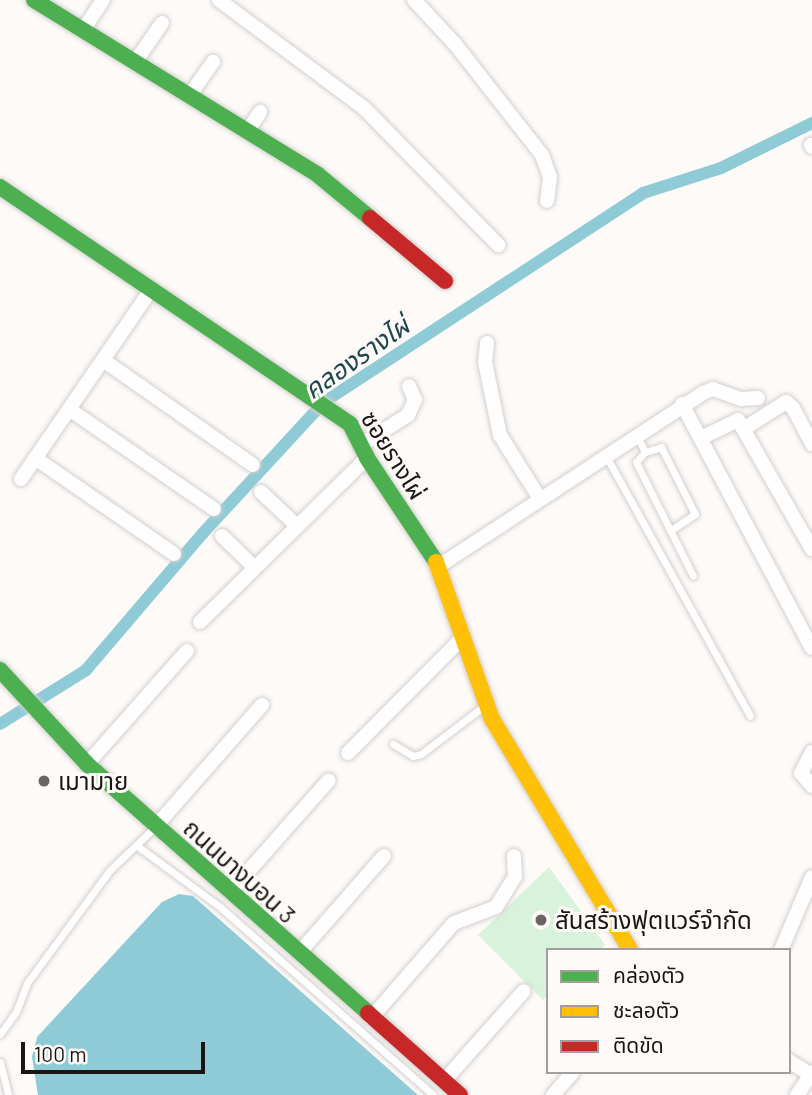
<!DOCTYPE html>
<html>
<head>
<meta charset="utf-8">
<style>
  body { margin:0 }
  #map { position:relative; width:812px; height:1095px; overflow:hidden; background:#fdfaf8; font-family:Barlow,"Noto Sans Thai",sans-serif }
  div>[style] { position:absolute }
  .green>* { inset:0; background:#d9f2db }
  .water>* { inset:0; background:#8ecbd7 }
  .canal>* { height:12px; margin:-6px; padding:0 6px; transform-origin:6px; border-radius:6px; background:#8ecbd7 }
  .roads { filter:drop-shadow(0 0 2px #d2cfcd) drop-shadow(0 0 2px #d2cfcd) }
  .lane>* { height:7px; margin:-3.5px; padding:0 3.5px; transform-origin:3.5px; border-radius:3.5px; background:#fffefe }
  .street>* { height:14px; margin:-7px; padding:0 7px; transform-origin:7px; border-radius:7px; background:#fffefe }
  .fast>* { height:16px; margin:-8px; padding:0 8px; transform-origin:8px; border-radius:8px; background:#4caf50 }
  .slow>* { height:16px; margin:-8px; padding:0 8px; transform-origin:8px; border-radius:8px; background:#ffc107 }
  .jam>* { height:16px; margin:-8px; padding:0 8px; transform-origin:8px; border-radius:8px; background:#c62828 }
  .dots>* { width:19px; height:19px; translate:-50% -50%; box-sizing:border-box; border:4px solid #fefaf7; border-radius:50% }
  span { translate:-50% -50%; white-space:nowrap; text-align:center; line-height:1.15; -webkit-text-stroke:6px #fefaf7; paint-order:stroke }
  .street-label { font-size:24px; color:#181513 }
  .poi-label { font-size:24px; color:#181513 }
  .left { translate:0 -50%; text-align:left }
  .water-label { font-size:26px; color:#1d474e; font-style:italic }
  .legend { position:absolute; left:546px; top:948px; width:245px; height:126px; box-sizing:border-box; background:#fefaf7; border:2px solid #a29e9c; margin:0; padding:9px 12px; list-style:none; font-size:21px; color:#181513 }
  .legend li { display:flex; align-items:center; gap:14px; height:35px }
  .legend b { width:35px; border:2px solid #a29e9c }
  .scale { position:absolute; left:21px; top:1042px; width:184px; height:32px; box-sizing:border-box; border:4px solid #181513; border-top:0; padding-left:9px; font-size:21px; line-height:24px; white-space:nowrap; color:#181513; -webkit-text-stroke:5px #fefaf7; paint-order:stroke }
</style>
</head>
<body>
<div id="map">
  <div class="green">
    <i style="clip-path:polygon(549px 867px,605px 945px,599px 950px,548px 950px,548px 996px,543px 1000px,478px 935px)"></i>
  </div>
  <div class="water">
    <i style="clip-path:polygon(179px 894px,193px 896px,418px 1095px,38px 1095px,32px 1057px,37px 1037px,162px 902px)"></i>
  </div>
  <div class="canal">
    <i style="left:0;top:724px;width:102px;rotate:-32.1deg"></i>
    <i style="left:86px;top:670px;width:180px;rotate:-49.5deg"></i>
    <i style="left:203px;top:533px;width:178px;rotate:-47.3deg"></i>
    <i style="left:324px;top:402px;width:381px;rotate:-33.2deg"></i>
    <i style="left:643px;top:193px;width:82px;rotate:-17.8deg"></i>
    <i style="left:721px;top:168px;width:102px;rotate:-26.3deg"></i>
  </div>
  <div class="roads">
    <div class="lane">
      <i style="left:637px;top:436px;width:18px;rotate:63deg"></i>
      <i style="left:645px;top:452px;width:13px;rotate:132deg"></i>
      <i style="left:636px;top:462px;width:127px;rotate:63.4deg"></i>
      <i style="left:645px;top:452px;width:17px;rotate:-17deg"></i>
      <i style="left:661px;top:447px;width:75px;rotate:63.1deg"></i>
      <i style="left:695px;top:514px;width:30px;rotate:146deg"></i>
      <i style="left:606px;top:456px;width:297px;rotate:61deg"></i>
      <i style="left:393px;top:744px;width:23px;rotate:31deg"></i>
      <i style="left:413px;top:756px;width:8px;rotate:-14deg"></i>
      <i style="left:421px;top:754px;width:79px;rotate:-37.3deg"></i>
      <i style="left:136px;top:845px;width:104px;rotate:36.4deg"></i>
      <i style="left:220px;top:907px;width:284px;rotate:41.4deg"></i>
      <i style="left:0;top:1034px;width:27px;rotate:-54deg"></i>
      <i style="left:16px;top:1012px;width:31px;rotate:-69deg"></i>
      <i style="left:27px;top:983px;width:140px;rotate:-53.7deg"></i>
      <i style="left:110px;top:870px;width:64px;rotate:-43.7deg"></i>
      <i style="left:0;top:1062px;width:34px;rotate:76deg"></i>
    </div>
    <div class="street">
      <i style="left:219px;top:0;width:181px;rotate:36.7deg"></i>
      <i style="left:364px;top:108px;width:192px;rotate:45.6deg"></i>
      <i style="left:414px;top:0;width:60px;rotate:47deg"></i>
      <i style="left:455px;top:44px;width:141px;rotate:51.9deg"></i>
      <i style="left:542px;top:155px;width:23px;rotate:70deg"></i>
      <i style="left:550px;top:177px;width:24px;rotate:97deg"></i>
      <i style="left:84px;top:29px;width:35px;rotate:-57deg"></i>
      <i style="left:136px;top:61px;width:46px;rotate:-55.6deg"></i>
      <i style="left:189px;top:96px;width:42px;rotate:-54.8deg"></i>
      <i style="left:248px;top:130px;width:22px;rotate:-56deg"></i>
      <i style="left:811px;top:145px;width:2px;rotate:63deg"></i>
      <i style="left:487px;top:343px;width:19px;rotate:96deg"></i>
      <i style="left:485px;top:362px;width:75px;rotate:78.4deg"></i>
      <i style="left:500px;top:435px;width:75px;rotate:58deg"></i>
      <i style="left:103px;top:360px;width:183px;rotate:35deg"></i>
      <i style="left:682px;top:404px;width:276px;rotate:62deg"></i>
      <i style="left:69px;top:409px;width:176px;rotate:34.6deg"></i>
      <i style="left:745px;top:428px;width:49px;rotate:-32.4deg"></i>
      <i style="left:786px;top:402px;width:9px;rotate:41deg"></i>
      <i style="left:793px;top:408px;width:41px;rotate:62.2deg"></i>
      <i style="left:701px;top:438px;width:41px;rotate:-25.9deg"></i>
      <i style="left:738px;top:420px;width:149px;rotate:60.2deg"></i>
      <i style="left:361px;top:445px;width:56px;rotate:-32.6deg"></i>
      <i style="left:408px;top:415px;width:17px;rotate:-65deg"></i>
      <i style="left:415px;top:400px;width:15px;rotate:-113deg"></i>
      <i style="left:35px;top:458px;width:169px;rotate:34.6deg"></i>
      <i style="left:21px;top:479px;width:229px;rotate:-55.5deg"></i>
      <i style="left:261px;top:492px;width:48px;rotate:43.3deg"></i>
      <i style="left:222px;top:536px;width:45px;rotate:44.1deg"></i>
      <i style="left:439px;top:566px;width:316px;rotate:-33.2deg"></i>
      <i style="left:703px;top:393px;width:11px;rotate:-22deg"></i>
      <i style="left:713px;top:389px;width:30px;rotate:20deg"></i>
      <i style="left:741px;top:399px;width:17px;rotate:-3deg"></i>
      <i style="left:200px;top:622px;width:234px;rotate:-44.5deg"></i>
      <i style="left:812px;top:752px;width:24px;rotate:118deg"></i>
      <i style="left:801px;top:773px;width:17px;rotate:50deg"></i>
      <i style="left:348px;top:753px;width:163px;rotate:-45.2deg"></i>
      <i style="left:87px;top:764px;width:151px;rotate:-48.5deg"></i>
      <i style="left:156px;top:826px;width:161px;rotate:-48.8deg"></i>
      <i style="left:230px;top:892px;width:149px;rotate:-48.5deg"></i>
      <i style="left:781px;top:950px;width:79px;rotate:-67deg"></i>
      <i style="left:299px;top:953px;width:129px;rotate:-48.8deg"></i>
      <i style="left:371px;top:1018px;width:126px;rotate:-48.9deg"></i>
      <i style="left:454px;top:923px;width:45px;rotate:-20.9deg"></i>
      <i style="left:496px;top:907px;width:36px;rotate:-58deg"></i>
      <i style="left:515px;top:876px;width:20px;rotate:-93deg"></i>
      <i style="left:789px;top:1061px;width:26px;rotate:32deg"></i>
      <i style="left:444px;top:1081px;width:120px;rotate:-48.4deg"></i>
      <i style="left:553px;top:1095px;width:30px;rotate:-49deg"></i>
      <i style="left:797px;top:1095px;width:27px;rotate:-56deg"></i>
    </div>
    <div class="fast">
      <i style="left:34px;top:0;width:334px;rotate:31.6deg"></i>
      <i style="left:318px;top:175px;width:67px;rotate:39.6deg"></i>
      <i style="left:0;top:187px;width:423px;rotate:34.1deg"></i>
      <i style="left:350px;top:424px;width:38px;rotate:63deg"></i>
      <i style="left:367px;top:458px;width:125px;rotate:56.4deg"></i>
      <i style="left:0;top:670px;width:128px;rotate:47.2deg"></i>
      <i style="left:87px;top:764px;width:375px;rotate:41.5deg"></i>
    </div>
    <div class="slow">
      <i style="left:436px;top:562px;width:167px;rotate:70.4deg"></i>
      <i style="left:492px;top:719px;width:269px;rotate:59.1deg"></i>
    </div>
    <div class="jam">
      <i style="left:370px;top:218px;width:98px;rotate:40deg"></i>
      <i style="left:368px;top:1013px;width:123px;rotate:41.7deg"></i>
    </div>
  </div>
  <div class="dots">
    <i style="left:44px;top:781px;background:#686563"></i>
    <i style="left:541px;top:920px;background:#686563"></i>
  </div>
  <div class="street-label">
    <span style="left:394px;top:455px;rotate:58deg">ซอยรางไผ่</span>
    <span style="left:240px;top:871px;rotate:42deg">ถนนบางบอน 3</span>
  </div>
  <div class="poi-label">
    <span class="left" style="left:58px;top:781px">เมามาย</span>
    <span class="left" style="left:555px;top:920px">สันสร้างฟุตแวร์จำกัด</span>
  </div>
  <div class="water-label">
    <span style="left:356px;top:357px;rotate:-35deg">คลองรางไผ่</span>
  </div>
  <ul class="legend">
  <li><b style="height:9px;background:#4caf50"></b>คล่องตัว</li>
  <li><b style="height:9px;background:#ffc107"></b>ชะลอตัว</li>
  <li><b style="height:9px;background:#c62828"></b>ติดขัด</li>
  </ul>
  <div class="scale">100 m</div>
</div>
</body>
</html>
